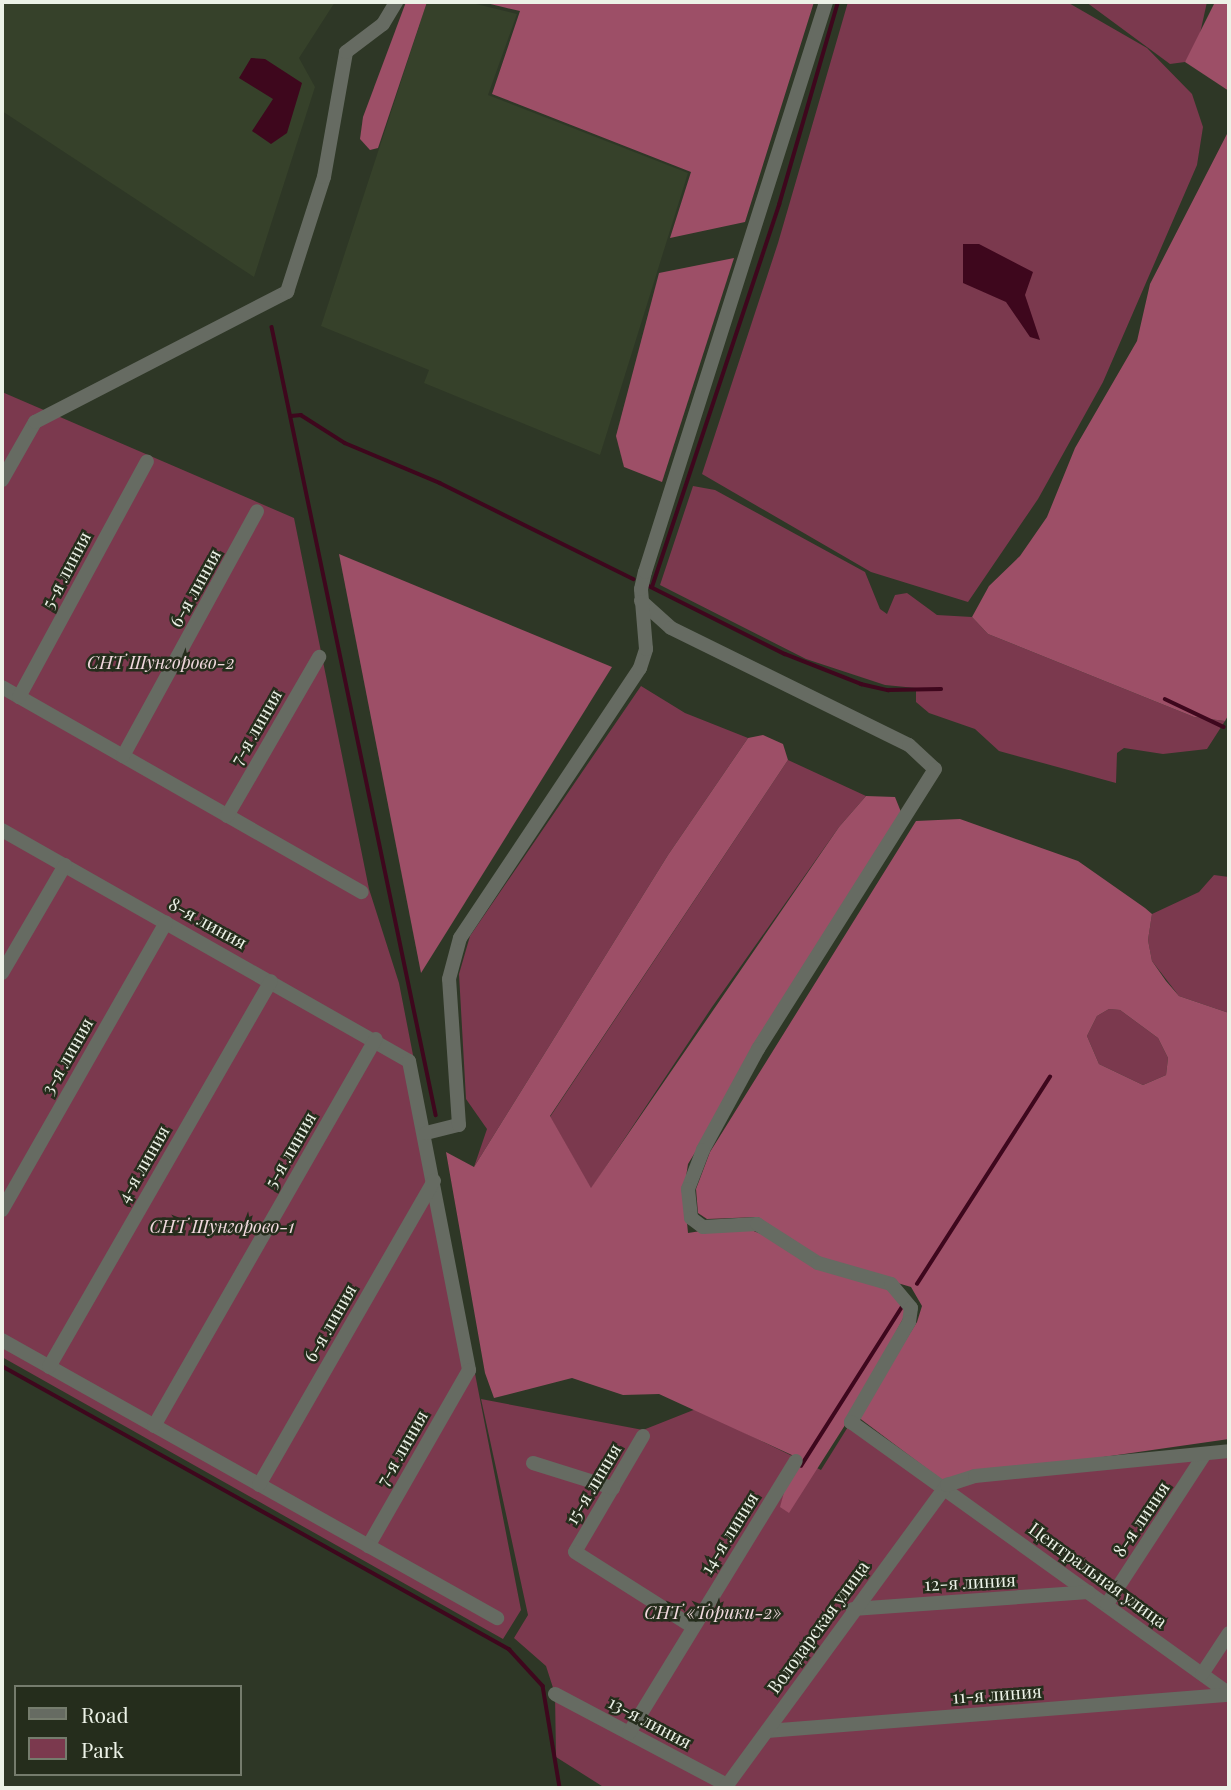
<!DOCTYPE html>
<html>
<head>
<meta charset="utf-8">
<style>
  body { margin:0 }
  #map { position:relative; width:1231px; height:1790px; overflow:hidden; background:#2e3726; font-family:"Playfair Display",serif }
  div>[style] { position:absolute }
  .built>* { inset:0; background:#36412a }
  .green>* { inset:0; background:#7b394e }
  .forest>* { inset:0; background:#9d4f67 }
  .water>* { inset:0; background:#3e071d }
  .stream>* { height:3.5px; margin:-1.75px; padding:0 1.75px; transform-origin:1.75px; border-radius:1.75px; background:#3e071d }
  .street>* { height:14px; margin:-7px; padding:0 7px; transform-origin:7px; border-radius:7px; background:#666b62 }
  span { translate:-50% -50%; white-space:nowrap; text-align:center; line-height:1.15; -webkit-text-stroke:5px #252d1c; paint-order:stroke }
  .street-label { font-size:18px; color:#ecf2e7 }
  .park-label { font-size:18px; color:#f1d9de; font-style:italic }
  .frame { position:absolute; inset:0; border:4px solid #ecf2e7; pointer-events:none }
  .legend { position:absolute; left:14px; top:1685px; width:228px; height:91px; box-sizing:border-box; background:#252d1c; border:2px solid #757c6d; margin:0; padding:9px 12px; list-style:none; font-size:21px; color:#ecf2e7 }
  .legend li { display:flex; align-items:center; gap:14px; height:35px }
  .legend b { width:35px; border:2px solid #757c6d }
</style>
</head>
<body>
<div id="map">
  <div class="built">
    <i style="clip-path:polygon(2px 2px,335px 2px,299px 58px,315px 87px,254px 277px,2px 111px)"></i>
    <i style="clip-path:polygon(427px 2px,468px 2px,517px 14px,488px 95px,688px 173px,600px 455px,424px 383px,429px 370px,321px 326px)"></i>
  </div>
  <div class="green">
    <i style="clip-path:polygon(848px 2px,1067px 2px,1147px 48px,1192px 94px,1203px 127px,1197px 165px,1103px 382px,1038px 499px,968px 602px,871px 572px,702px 474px,778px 243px)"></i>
    <i style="clip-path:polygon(1086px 2px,1207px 2px,1197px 47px,1185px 62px,1170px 64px)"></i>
    <i style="clip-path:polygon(2px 392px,294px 518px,369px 889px,399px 983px,521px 1610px,503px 1639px,2px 1357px)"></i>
    <i style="clip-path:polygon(693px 486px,715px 490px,865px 572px,880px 609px,887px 614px,895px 595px,907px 593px,937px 615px,972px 617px,988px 634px,1194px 717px,1225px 721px,1207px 749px,1163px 754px,1124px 748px,1117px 753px,1116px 783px,999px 751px,975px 729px,929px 713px,916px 702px,916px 688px,885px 685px,806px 659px,660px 585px)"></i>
    <i style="clip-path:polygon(641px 686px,685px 713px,748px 738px,668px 855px,474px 1167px,487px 1129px,466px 1099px,459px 974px,470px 936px)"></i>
    <i style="clip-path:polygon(788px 760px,866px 796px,839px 827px,712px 1007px,591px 1189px,550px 1117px)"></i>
    <i style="clip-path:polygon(1214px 875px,1229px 877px,1229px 1013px,1179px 996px,1152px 961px,1148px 940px,1152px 914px,1199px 892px)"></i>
    <i style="clip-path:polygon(1109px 1009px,1120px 1010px,1158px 1038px,1168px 1058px,1166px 1075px,1143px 1085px,1099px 1064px,1087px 1036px,1097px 1016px)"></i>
    <i style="clip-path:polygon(481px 1399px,643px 1430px,696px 1409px,821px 1470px,851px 1422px,943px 1488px,954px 1481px,1229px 1451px,1229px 1788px,605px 1788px,556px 1757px,555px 1694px,546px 1666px,514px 1638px,528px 1615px)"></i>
  </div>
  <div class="forest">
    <i style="clip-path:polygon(406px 2px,427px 2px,378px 148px,370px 150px,360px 139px,363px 117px)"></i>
    <i style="clip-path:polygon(482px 2px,814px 2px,745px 222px,670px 238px,691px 172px,492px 94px,520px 11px)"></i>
    <i style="clip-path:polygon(1215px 2px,1229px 2px,1229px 91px,1185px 62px)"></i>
    <i style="clip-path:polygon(1229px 112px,1229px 714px,1225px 721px,1194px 717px,988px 634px,972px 617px,989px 586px,1020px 556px,1047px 517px,1075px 448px,1137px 341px,1150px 284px,1227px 134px)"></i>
    <i style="clip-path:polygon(734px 258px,662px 482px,624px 467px,616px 436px,659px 273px)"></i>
    <i style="clip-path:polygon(339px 554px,612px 667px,421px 973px)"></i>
    <i style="clip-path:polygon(763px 735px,783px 744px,788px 760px,550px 1116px,591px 1188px,839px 827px,866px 796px,895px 797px,901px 812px,688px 1164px,684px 1190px,688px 1233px,739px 1225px,890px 1287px,908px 1309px,854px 1411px,789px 1513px,780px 1507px,794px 1456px,659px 1394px,623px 1395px,572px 1378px,494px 1398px,485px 1373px,446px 1152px,474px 1167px,668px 855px,748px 738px)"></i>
    <i style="clip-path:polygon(evenodd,960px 819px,1078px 861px,1145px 908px,1152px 914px,1148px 940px,1152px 961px,1166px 981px,1179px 996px,1229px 1013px,1229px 1439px,942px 1480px,858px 1417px,917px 1322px,922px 1306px,911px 1287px,820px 1260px,758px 1217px,707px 1219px,698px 1213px,696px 1189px,710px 1152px,916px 821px,960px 819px,1109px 1009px,1120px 1010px,1158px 1038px,1168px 1058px,1166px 1075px,1143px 1085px,1099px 1064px,1087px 1036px,1097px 1016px,1109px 1009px)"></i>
  </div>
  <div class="water">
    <i style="clip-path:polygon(251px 58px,265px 59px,302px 83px,287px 133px,271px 144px,252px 131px,273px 99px,239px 78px)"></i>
    <i style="clip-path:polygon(963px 244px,979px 244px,1033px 272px,1025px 295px,1040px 340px,1030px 337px,1006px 302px,963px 283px)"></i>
  </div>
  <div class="stream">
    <i style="left:272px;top:327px;width:805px;rotate:78.24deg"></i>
    <i style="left:291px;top:416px;width:10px;rotate:-6deg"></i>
    <i style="left:301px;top:415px;width:52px;rotate:32.5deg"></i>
    <i style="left:345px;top:443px;width:103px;rotate:22.8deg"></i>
    <i style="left:440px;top:483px;width:216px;rotate:26.4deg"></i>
    <i style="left:647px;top:585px;width:154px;rotate:26.6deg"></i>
    <i style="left:785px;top:654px;width:82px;rotate:21.5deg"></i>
    <i style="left:861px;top:684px;width:28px;rotate:13deg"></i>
    <i style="left:888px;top:690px;width:53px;rotate:-1.1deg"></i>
    <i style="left:652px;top:587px;width:403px;rotate:-71.6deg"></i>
    <i style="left:779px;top:205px;width:211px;rotate:-73.8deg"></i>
    <i style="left:1165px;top:699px;width:65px;rotate:25.4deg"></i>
    <i style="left:917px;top:1284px;width:246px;rotate:-57.3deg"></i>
    <i style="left:2px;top:1366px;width:581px;rotate:29.17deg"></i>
    <i style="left:509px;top:1649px;width:50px;rotate:47.4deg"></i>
    <i style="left:543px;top:1686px;width:103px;rotate:80.5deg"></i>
    <i style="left:801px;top:1466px;width:188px;rotate:-57.6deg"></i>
  </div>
  <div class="street">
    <i style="left:2px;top:480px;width:67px;rotate:-60.4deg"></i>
    <i style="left:35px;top:422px;width:284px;rotate:-27.3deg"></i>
    <i style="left:287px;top:292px;width:121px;rotate:-72.2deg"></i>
    <i style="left:324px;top:177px;width:127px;rotate:-80deg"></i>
    <i style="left:346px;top:52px;width:46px;rotate:-37.1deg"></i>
    <i style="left:383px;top:24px;width:26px;rotate:-59deg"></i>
    <i style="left:641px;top:601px;width:40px;rotate:42deg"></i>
    <i style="left:671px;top:628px;width:265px;rotate:26.2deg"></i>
    <i style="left:909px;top:745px;width:35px;rotate:43deg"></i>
    <i style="left:935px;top:769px;width:331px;rotate:122.3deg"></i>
    <i style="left:758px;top:1049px;width:115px;rotate:118.6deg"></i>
    <i style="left:703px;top:1150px;width:42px;rotate:111deg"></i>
    <i style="left:688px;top:1189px;width:29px;rotate:84deg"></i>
    <i style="left:691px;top:1218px;width:15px;rotate:37deg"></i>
    <i style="left:703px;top:1227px;width:54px;rotate:-3.2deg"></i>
    <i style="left:757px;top:1224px;width:72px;rotate:32.6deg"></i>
    <i style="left:818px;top:1263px;width:76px;rotate:16deg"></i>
    <i style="left:891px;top:1284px;width:31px;rotate:50deg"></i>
    <i style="left:911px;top:1308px;width:14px;rotate:98deg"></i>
    <i style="left:909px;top:1322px;width:116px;rotate:120.1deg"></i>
    <i style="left:851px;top:1422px;width:466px;rotate:35.7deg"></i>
    <i style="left:2px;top:687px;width:414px;rotate:29.7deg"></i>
    <i style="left:19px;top:697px;width:268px;rotate:-61.5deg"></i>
    <i style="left:123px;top:756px;width:279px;rotate:-61.3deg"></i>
    <i style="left:227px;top:816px;width:184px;rotate:-59.9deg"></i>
    <i style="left:2px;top:830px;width:468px;rotate:29.6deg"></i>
    <i style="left:409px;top:1061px;width:315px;rotate:79deg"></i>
    <i style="left:469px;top:1370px;width:203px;rotate:119.8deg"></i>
    <i style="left:2px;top:973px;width:125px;rotate:-59.7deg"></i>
    <i style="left:426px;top:1133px;width:34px;rotate:-14deg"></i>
    <i style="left:459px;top:1125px;width:146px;rotate:-93.9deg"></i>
    <i style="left:449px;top:979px;width:42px;rotate:-75deg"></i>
    <i style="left:460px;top:938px;width:324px;rotate:-56.3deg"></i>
    <i style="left:640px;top:668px;width:20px;rotate:-72deg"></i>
    <i style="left:646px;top:649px;width:60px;rotate:-94.8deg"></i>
    <i style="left:641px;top:589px;width:17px;rotate:-77deg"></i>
    <i style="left:645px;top:572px;width:598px;rotate:-72.38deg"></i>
    <i style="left:2px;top:1210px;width:331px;rotate:-60.3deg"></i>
    <i style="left:2px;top:1340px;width:568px;rotate:29.32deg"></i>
    <i style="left:49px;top:1367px;width:445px;rotate:-60.1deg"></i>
    <i style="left:154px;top:1426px;width:446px;rotate:-60.2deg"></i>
    <i style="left:643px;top:1436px;width:134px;rotate:120.4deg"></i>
    <i style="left:575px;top:1552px;width:140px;rotate:32.4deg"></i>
    <i style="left:533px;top:1463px;width:84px;rotate:17.4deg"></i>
    <i style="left:259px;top:1485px;width:351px;rotate:-60.1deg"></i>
    <i style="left:1107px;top:1604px;width:178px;rotate:-56.9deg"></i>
    <i style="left:853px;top:1609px;width:236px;rotate:-4.1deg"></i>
    <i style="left:1202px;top:1674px;width:49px;rotate:-56.6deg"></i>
    <i style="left:555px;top:1694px;width:195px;rotate:27.9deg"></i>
    <i style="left:767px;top:1731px;width:463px;rotate:-4.5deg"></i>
    <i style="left:629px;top:1733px;width:319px;rotate:-58.5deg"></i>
    <i style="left:725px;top:1788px;width:376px;rotate:-53.8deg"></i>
    <i style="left:947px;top:1485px;width:29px;rotate:-18deg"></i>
    <i style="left:975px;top:1476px;width:255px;rotate:-5.6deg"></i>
  </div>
  <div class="street-label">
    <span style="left:66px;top:570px;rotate:-62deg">5-я линия</span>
    <span style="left:195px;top:588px;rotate:-61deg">6-я линия</span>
    <span style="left:256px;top:727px;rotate:-60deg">7-я линия</span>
    <span style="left:208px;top:923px;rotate:29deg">8-я линия</span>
    <span style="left:67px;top:1056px;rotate:-60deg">3-я линия</span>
    <span style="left:290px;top:1150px;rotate:-60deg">5-я линия</span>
    <span style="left:143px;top:1164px;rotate:-60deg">4-я линия</span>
    <span style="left:330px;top:1323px;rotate:-60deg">6-я линия</span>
    <span style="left:402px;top:1448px;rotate:-60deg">7-я линия</span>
    <span style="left:593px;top:1484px;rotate:-59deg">15-я линия</span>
    <span style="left:1141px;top:1519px;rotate:-56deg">8-я линия</span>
    <span style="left:729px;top:1533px;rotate:-58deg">14-я линия</span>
    <span style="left:1098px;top:1575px;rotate:36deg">Центральная улица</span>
    <span style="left:970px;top:1582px;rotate:-3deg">12-я линия</span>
    <span style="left:818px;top:1627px;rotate:-54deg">Володарская улица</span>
    <span style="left:997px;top:1694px;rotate:-4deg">11-я линия</span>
    <span style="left:650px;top:1722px;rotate:28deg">13-я линия</span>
  </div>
  <div class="park-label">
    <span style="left:161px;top:662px">СНТ Шунгорово-2</span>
    <span style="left:222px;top:1226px">СНТ Шунгорово-1</span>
    <span style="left:713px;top:1612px">СНТ «Торики-2»</span>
  </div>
  <div class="frame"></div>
  <ul class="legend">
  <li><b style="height:9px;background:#666b62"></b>Road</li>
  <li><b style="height:19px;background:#7b394e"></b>Park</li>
  </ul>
</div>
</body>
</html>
